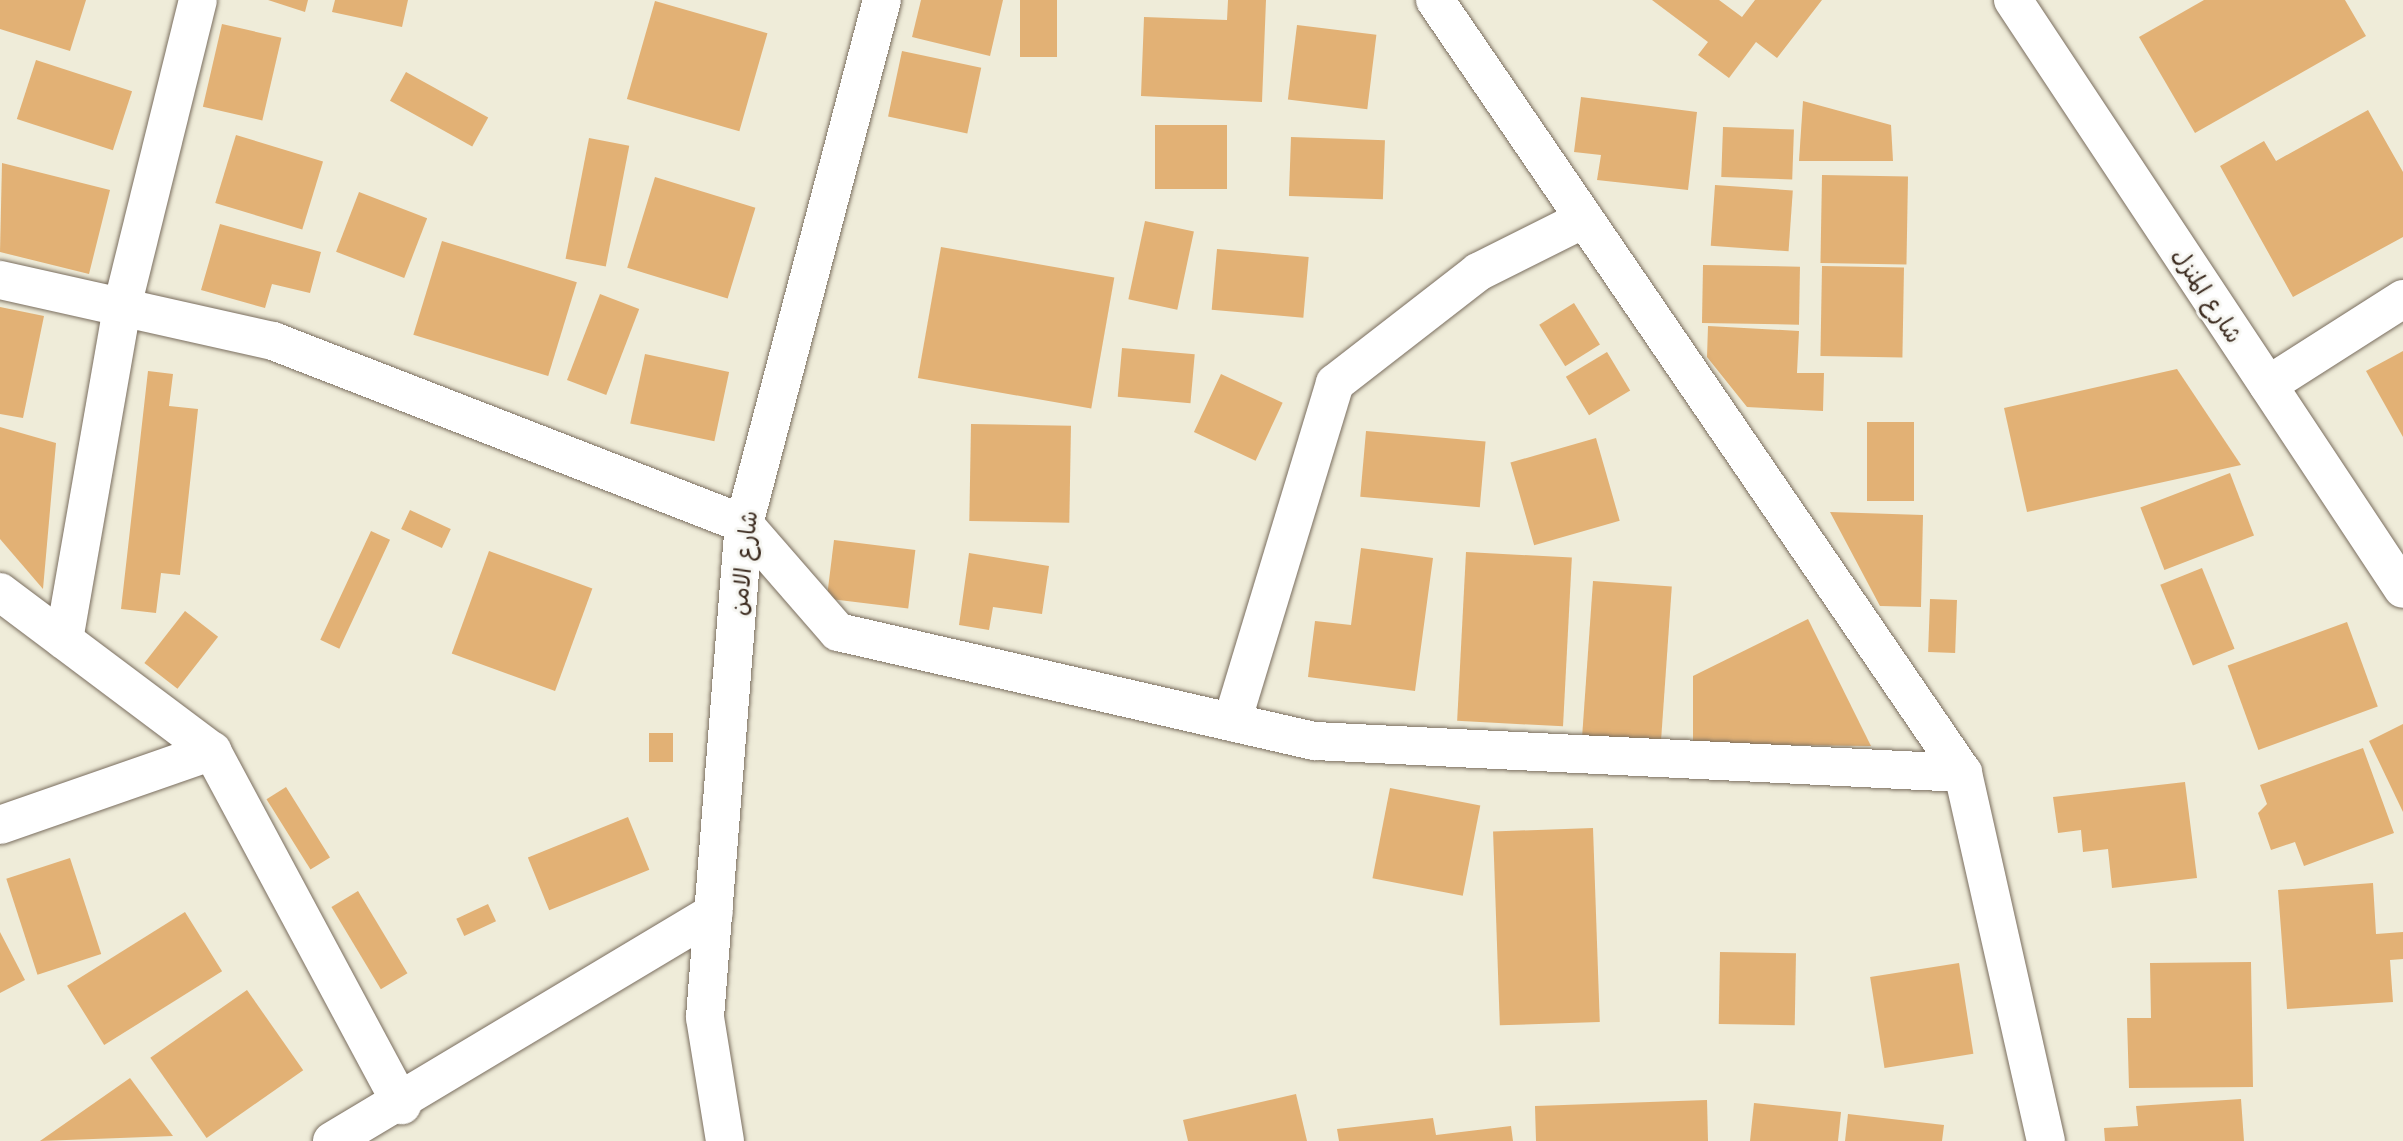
<!DOCTYPE html>
<html>
<head>
<meta charset="utf-8">
<style>
  body { margin:0 }
  #map { position:relative; width:2403px; height:1141px; overflow:hidden; background:#efecd9; font-family:"Playpen Sans","Playpen Sans Arabic",sans-serif }
  div>[style] { position:absolute }
  .building>* { inset:0; background:#e2b175; transform-origin:0 0 }
  .roads { filter:drop-shadow(0 0 2px #7a6e5f) drop-shadow(0 0 2px #7a6e5f) }
  .minor>* { height:38px; margin:-19px; padding:0 19px; transform-origin:19px; border-radius:19px; background:#fff }
  .tertiary>* { height:38px; margin:-19px; padding:0 19px; transform-origin:19px; border-radius:19px; background:#fff }
  span { translate:-50% -50%; white-space:nowrap; text-align:center; line-height:1.15; -webkit-text-stroke:6px #f6f6f2; paint-order:stroke }
  .street-label { font-size:23px; color:#3b2a1e }
</style>
</head>
<body>
<div id="map">
  <div class="building">
    <i style="clip-path:polygon(0 0,86px 0,70px 51px,0 29px)"></i>
    <i style="clip-path:polygon(268px 0,308px 0,305px 12px)"></i>
    <i style="clip-path:polygon(335px 0,408px 0,402px 27px,332px 12px)"></i>
    <i style="clip-path:polygon(921px 0,1003px 0,990px 56px,912px 37px)"></i>
    <i style="left:1020px;top:0;width:37px;height:57px"></i>
    <i style="clip-path:polygon(1228px 0,1266px 0,1262px 102px,1141px 96px,1144px 17px,1227px 20px)"></i>
    <i style="clip-path:polygon(1652px 0,1719px 0,1742px 17px,1755px 0,1822px 0,1777px 58px,1756px 42px,1729px 78px,1698px 55px,1708px 42px)"></i>
    <i style="clip-path:polygon(2204px 0,2345px 0,2366px 36px,2195px 133px,2139px 37px)"></i>
    <i style="left:655px;top:1px;width:117px;height:102px;rotate:16deg"></i>
    <i style="left:222px;top:24px;width:61px;height:85px;rotate:13deg"></i>
    <i style="left:1297px;top:25px;width:80px;height:75px;rotate:7deg"></i>
    <i style="left:902px;top:51px;width:81px;height:67px;rotate:12deg"></i>
    <i style="left:36px;top:60px;width:101px;height:62px;rotate:18deg"></i>
    <i style="left:406px;top:72px;width:94px;height:33px;rotate:29deg"></i>
    <i style="clip-path:polygon(1581px 97px,1697px 112px,1688px 190px,1597px 180px,1601px 155px,1574px 152px)"></i>
    <i style="clip-path:polygon(1803px 101px,1891px 125px,1893px 161px,1799px 161px)"></i>
    <i style="clip-path:polygon(2368px 110px,2403px 172px,2403px 237px,2293px 297px,2220px 166px,2264px 141px,2276px 161px)"></i>
    <i style="left:1227px;top:125px;width:64px;height:72px;rotate:90deg"></i>
    <i style="left:1723px;top:127px;width:71px;height:50px;rotate:2deg"></i>
    <i style="left:236px;top:135px;width:91px;height:71px;rotate:17deg"></i>
    <i style="left:1291px;top:137px;width:94px;height:59px;rotate:2deg"></i>
    <i style="left:589px;top:138px;width:41px;height:123px;rotate:11deg"></i>
    <i style="clip-path:polygon(2px 163px,110px 190px,89px 274px,0 252px)"></i>
    <i style="left:1822px;top:175px;width:86px;height:88px;rotate:1deg"></i>
    <i style="left:655px;top:177px;width:105px;height:95px;rotate:17deg"></i>
    <i style="left:1715px;top:185px;width:78px;height:61px;rotate:4deg"></i>
    <i style="left:359px;top:192px;width:73px;height:64px;rotate:21deg"></i>
    <i style="left:1145px;top:221px;width:50px;height:80px;rotate:12deg"></i>
    <i style="clip-path:polygon(220px 224px,321px 252px,310px 293px,272px 284px,265px 308px,201px 290px)"></i>
    <i style="left:442px;top:241px;width:141px;height:98px;rotate:17deg"></i>
    <i style="left:941px;top:247px;width:176px;height:133px;rotate:10deg"></i>
    <i style="left:1217px;top:249px;width:92px;height:61px;rotate:5deg"></i>
    <i style="left:1703px;top:265px;width:97px;height:58px;rotate:1deg"></i>
    <i style="left:1822px;top:266px;width:82px;height:90px;rotate:1deg"></i>
    <i style="left:600px;top:294px;width:42px;height:92px;rotate:21deg"></i>
    <i style="left:1574px;top:303px;width:49px;height:41px;rotate:58deg"></i>
    <i style="clip-path:polygon(0 307px,44px 316px,23px 418px,0 414px)"></i>
    <i style="clip-path:polygon(1708px 326px,1799px 331px,1797px 373px,1824px 373px,1823px 411px,1747px 407px,1707px 357px)"></i>
    <i style="left:1122px;top:348px;width:73px;height:49px;rotate:5deg"></i>
    <i style="clip-path:polygon(2403px 351px,2403px 437px,2366px 371px)"></i>
    <i style="left:1607px;top:352px;width:45px;height:48px;rotate:59deg"></i>
    <i style="left:645px;top:354px;width:86px;height:71px;rotate:12deg"></i>
    <i style="clip-path:polygon(2177px 369px,2241px 465px,2027px 512px,2004px 408px)"></i>
    <i style="clip-path:polygon(148px 371px,173px 374px,169px 406px,198px 409px,180px 575px,161px 573px,156px 613px,121px 609px)"></i>
    <i style="left:1221px;top:374px;width:68px;height:64px;rotate:25deg"></i>
    <i style="left:1867px;top:422px;width:47px;height:79px"></i>
    <i style="left:971px;top:424px;width:100px;height:97px;rotate:1deg"></i>
    <i style="clip-path:polygon(0 427px,56px 443px,43px 589px,0 539px)"></i>
    <i style="left:1366px;top:431px;width:120px;height:66px;rotate:5deg"></i>
    <i style="left:1596px;top:438px;width:86px;height:89px;rotate:74deg"></i>
    <i style="left:2230px;top:473px;width:67px;height:96px;rotate:69deg"></i>
    <i style="left:410px;top:510px;width:45px;height:21px;rotate:25deg"></i>
    <i style="clip-path:polygon(1830px 512px,1923px 515px,1921px 607px,1880px 606px)"></i>
    <i style="left:371px;top:531px;width:21px;height:120px;rotate:25deg"></i>
    <i style="left:834px;top:540px;width:82px;height:59px;rotate:7deg"></i>
    <i style="clip-path:polygon(1361px 548px,1433px 558px,1415px 691px,1308px 677px,1315px 621px,1351px 625px)"></i>
    <i style="left:489px;top:551px;width:110px;height:109px;rotate:20deg"></i>
    <i style="left:1466px;top:552px;width:106px;height:169px;rotate:3deg"></i>
    <i style="clip-path:polygon(969px 553px,1049px 566px,1042px 614px,993px 607px,989px 630px,959px 625px)"></i>
    <i style="left:2202px;top:568px;width:87px;height:45px;rotate:68deg"></i>
    <i style="left:1593px;top:581px;width:79px;height:165px;rotate:4deg"></i>
    <i style="left:1930px;top:599px;width:27px;height:53px;rotate:2deg"></i>
    <i style="left:185px;top:611px;width:42px;height:66px;rotate:38deg"></i>
    <i style="clip-path:polygon(1808px 619px,1871px 746px,1693px 744px,1693px 676px)"></i>
    <i style="left:2347px;top:622px;width:90px;height:127px;rotate:70deg"></i>
    <i style="clip-path:polygon(2403px 724px,2403px 812px,2369px 741px)"></i>
    <i style="left:649px;top:733px;width:24px;height:29px"></i>
    <i style="clip-path:polygon(2363px 748px,2394px 833px,2304px 866px,2295px 842px,2271px 850px,2258px 813px,2267px 804px,2260px 785px)"></i>
    <i style="clip-path:polygon(2185px 782px,2197px 878px,2112px 888px,2108px 849px,2083px 852px,2081px 830px,2058px 833px,2053px 797px)"></i>
    <i style="left:286px;top:787px;width:83px;height:23px;rotate:58deg"></i>
    <i style="left:1390px;top:788px;width:92px;height:92px;rotate:11deg"></i>
    <i style="left:628px;top:817px;width:57px;height:108px;rotate:68deg"></i>
    <i style="left:1593px;top:828px;width:194px;height:100px;rotate:88deg"></i>
    <i style="left:70px;top:858px;width:101px;height:67px;rotate:72deg"></i>
    <i style="clip-path:polygon(2373px 883px,2376px 934px,2403px 932px,2403px 959px,2390px 960px,2393px 1002px,2287px 1009px,2278px 890px)"></i>
    <i style="left:358px;top:891px;width:96px;height:31px;rotate:59deg"></i>
    <i style="left:488px;top:904px;width:19px;height:35px;rotate:65deg"></i>
    <i style="left:185px;top:912px;width:70px;height:139px;rotate:58deg"></i>
    <i style="clip-path:polygon(0 932px,25px 980px,0 993px)"></i>
    <i style="left:1720px;top:952px;width:76px;height:72px;rotate:1deg"></i>
    <i style="clip-path:polygon(2251px 962px,2253px 1087px,2129px 1088px,2127px 1018px,2151px 1018px,2150px 963px)"></i>
    <i style="left:1959px;top:963px;width:92px;height:90px;rotate:81deg"></i>
    <i style="left:247px;top:990px;width:98px;height:118px;rotate:55deg"></i>
    <i style="clip-path:polygon(130px 1078px,173px 1136px,40px 1141px)"></i>
    <i style="clip-path:polygon(1296px 1094px,1307px 1141px,1188px 1141px,1183px 1120px)"></i>
    <i style="clip-path:polygon(2241px 1099px,2244px 1141px,2105px 1141px,2104px 1128px,2138px 1126px,2136px 1106px)"></i>
    <i style="clip-path:polygon(1707px 1100px,1708px 1141px,1536px 1141px,1535px 1106px)"></i>
    <i style="clip-path:polygon(1754px 1103px,1841px 1112px,1838px 1141px,1750px 1141px)"></i>
    <i style="clip-path:polygon(1848px 1114px,1944px 1125px,1942px 1141px,1845px 1141px)"></i>
    <i style="clip-path:polygon(1433px 1118px,1436px 1135px,1511px 1126px,1513px 1141px,1339px 1141px,1337px 1129px)"></i>
  </div>
  <div class="roads">
    <div class="minor">
      <i style="left:1435px;top:0;width:936px;rotate:55.66deg"></i>
      <i style="left:1963px;top:773px;width:377px;rotate:77.3deg"></i>
      <i style="left:0;top:280px;width:280px;rotate:12.6deg"></i>
      <i style="left:273px;top:341px;width:505px;rotate:21.23deg"></i>
      <i style="left:744px;top:524px;width:143px;rotate:49deg"></i>
      <i style="left:838px;top:632px;width:489px;rotate:12.9deg"></i>
      <i style="left:1315px;top:741px;width:649px;rotate:2.83deg"></i>
      <i style="left:2268px;top:385px;width:160px;rotate:-32.5deg"></i>
      <i style="left:0;top:592px;width:265px;rotate:36.9deg"></i>
      <i style="left:212px;top:751px;width:402px;rotate:61.8deg"></i>
      <i style="left:64px;top:640px;width:338px;rotate:-80.1deg"></i>
      <i style="left:122px;top:307px;width:316px;rotate:-76.1deg"></i>
      <i style="left:1232px;top:722px;width:354px;rotate:-73.1deg"></i>
      <i style="left:1335px;top:383px;width:181px;rotate:-37.8deg"></i>
      <i style="left:1478px;top:272px;width:119px;rotate:-26.6deg"></i>
      <i style="left:0;top:825px;width:225px;rotate:-19.2deg"></i>
      <i style="left:332px;top:1141px;width:445px;rotate:-30.9deg"></i>
      <i style="left:725px;top:1141px;width:126px;rotate:-99.2deg"></i>
      <i style="left:705px;top:1017px;width:495px;rotate:-85.5deg"></i>
      <i style="left:744px;top:524px;width:542px;rotate:-75.25deg"></i>
    </div>
    <div class="tertiary">
      <i style="left:2013px;top:0;width:706px;rotate:56.49deg"></i>
    </div>
  </div>
  <div class="street-label">
    <span style="left:2208px;top:295px;rotate:57deg">شارع المنزل</span>
    <span style="left:743px;top:563px;rotate:-84deg">شارع الامن</span>
  </div>
</div>
</body>
</html>
